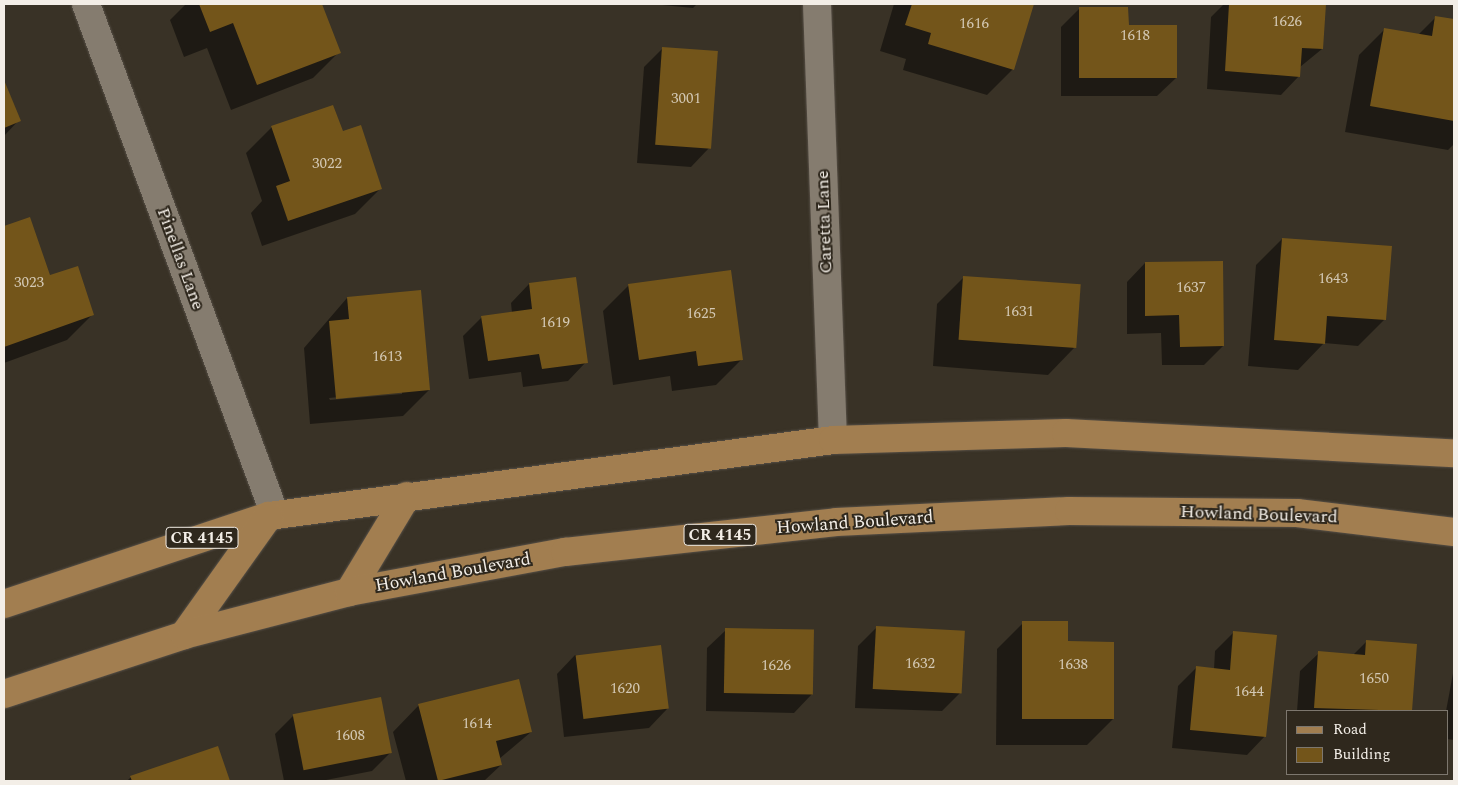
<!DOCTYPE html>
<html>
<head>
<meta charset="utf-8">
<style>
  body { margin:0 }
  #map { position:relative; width:1458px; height:785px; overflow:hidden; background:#393226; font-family:Spectral,serif }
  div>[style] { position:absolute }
  .shadow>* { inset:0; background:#0007 }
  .building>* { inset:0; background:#73551a; transform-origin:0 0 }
  .roads { filter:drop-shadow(0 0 1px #575047) drop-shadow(0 0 1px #575047) }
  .minor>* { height:28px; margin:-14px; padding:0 14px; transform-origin:14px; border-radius:14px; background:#857c6f }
  .major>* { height:28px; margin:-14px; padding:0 14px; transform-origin:14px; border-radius:14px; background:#a27e50 }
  span { translate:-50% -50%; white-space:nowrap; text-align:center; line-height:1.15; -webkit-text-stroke:4px #2f281d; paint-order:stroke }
  .number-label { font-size:15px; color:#d3c8b4 }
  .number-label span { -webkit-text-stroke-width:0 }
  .shield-label span { padding:1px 4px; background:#2f281d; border:1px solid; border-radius:4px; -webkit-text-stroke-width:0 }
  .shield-label { font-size:16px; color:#f3eee7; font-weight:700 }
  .street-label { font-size:18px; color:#f3eee7 }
  .frame { position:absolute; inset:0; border:5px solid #f3eee7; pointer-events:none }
  .legend { position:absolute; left:1286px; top:710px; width:162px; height:65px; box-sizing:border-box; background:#2f281d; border:1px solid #7d776e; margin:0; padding:6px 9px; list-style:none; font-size:15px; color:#f3eee7 }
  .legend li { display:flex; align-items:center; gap:10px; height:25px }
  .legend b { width:25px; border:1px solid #7d776e }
</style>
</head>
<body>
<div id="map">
  <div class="shadow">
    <i style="clip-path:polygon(186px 4px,321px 4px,339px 52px,313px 78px,231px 110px,207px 48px,184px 57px,170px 20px)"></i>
    <i style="clip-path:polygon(652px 4px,697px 4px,693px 8px)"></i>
    <i style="clip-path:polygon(894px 4px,1033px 4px,1013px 69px,987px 95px,903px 70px,906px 59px,880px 51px)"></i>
    <i style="clip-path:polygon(1224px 4px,1325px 4px,1322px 49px,1300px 67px,1299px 76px,1281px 95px,1207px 89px,1211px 17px)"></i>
    <i style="clip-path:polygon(1080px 8px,1127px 26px,1176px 78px,1157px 96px,1061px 96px,1061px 27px)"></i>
    <i style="clip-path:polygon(1436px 17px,1454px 21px,1454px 144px,1448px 150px,1345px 132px,1359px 55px,1385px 29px,1418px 35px)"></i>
    <i style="clip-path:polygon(663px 48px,709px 148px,691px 167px,637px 163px,644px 67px)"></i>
    <i style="clip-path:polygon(4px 84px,19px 120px,4px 136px)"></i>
    <i style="clip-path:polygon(272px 127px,342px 133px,381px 188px,355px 214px,262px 246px,251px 213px,262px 201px,246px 153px)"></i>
    <i style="clip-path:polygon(30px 219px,49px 277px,93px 314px,67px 340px,4px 363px,4px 228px)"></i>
    <i style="clip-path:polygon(1282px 239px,1384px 320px,1358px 346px,1324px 343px,1298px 370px,1248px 366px,1256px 265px)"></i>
    <i style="clip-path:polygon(1145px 263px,1223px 346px,1204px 365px,1162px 365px,1161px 333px,1127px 334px,1127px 282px)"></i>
    <i style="clip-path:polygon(575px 278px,586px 362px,568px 381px,523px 387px,521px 372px,469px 379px,463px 336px,482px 317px,512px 313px,511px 303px,529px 284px)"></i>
    <i style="clip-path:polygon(963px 278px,1074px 348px,1048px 375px,933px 366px,937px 304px)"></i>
    <i style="clip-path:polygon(629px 285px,742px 359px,716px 385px,672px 391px,670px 376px,613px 385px,603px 311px)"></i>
    <i style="clip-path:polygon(evenodd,347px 298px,429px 390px,403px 416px,310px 424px,304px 348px,347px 298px,402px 391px,402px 394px,330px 400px,329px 398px,402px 391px)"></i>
    <i style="clip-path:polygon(1023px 623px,1066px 643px,1113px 719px,1087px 745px,996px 745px,997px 649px)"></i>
    <i style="clip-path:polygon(877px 627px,960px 693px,942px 711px,855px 708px,858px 646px)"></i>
    <i style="clip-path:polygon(726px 630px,812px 694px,794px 713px,706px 711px,707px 648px)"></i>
    <i style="clip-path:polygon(1234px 632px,1265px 736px,1247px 755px,1172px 748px,1178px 686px,1197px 667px,1214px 669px,1215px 651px)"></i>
    <i style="clip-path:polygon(1367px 641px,1416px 645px,1411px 711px,1297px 711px,1300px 671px,1319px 653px,1353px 655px)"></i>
    <i style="clip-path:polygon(575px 655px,667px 709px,649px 728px,564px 737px,557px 674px)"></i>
    <i style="clip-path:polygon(1454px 668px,1454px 740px,1447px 739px,1446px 711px)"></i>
    <i style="clip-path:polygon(419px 705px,531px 732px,499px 759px,501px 765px,484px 781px,406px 781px,393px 732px)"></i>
    <i style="clip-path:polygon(294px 715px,390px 753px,372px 771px,321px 781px,284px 781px,275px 734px)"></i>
    <i style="clip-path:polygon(217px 748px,228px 781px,127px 781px,131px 777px)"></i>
  </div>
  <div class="building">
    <i style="clip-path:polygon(199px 4px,322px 4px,341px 53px,257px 85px,233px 23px,210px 32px)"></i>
    <i style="clip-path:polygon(912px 4px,1034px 4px,1014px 70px,928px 44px,931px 33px,905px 25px)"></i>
    <i style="clip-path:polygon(1229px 4px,1326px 4px,1323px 49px,1302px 48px,1300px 77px,1225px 71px)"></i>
    <i style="clip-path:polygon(1079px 7px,1128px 7px,1129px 25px,1177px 25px,1177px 78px,1079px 78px)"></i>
    <i style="clip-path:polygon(1435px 16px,1454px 19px,1454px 121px,1370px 106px,1384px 28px,1432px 36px)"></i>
    <i style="left:662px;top:47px;width:56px;height:98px;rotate:4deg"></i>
    <i style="clip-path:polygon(4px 80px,21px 121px,4px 128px)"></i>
    <i style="clip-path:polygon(333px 105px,343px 131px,361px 125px,382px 189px,288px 221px,276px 186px,290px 181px,271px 126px)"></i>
    <i style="clip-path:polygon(30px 217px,50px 275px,78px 266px,94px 315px,4px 347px,4px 226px)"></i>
    <i style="clip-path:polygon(1282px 238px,1392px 246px,1386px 320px,1327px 316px,1325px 344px,1274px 340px)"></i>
    <i style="clip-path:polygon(1223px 261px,1224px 346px,1180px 347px,1179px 315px,1145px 316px,1145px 262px)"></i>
    <i style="clip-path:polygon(731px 270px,743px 360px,698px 366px,696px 351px,639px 360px,628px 284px)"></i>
    <i style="left:963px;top:276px;width:118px;height:64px;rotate:4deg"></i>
    <i style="clip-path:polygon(576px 277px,588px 363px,542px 369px,539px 354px,488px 361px,481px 316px,532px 309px,529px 283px)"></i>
    <i style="clip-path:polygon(421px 290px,430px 390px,336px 399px,329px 321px,349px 319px,347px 297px)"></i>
    <i style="clip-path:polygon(1022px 621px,1068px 621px,1068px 641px,1114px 642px,1114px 719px,1022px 719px)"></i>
    <i style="left:876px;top:626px;width:89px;height:63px;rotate:3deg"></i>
    <i style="left:725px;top:628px;width:89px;height:65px;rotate:1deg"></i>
    <i style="clip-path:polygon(1233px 631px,1277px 635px,1266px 737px,1190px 730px,1196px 666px,1230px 670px)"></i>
    <i style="clip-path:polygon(1366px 640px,1417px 644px,1412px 711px,1314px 708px,1318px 651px,1365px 655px)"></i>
    <i style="left:661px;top:645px;width:64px;height:86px;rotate:83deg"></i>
    <i style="clip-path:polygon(519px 679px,532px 732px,496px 741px,502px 765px,438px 781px,418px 704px)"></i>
    <i style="left:381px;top:697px;width:57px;height:90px;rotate:79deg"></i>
    <i style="clip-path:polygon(218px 746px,230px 781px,132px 781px,130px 776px)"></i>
  </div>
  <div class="roads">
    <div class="minor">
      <i style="left:86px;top:4px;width:545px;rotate:69.7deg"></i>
      <i style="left:817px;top:4px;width:436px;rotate:87.9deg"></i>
    </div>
    <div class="major">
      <i style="left:349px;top:592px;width:112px;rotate:-58.9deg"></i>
      <i style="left:4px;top:604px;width:279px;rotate:-18.4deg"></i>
      <i style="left:269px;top:516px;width:569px;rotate:-7.67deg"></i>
      <i style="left:833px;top:440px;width:233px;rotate:-1.7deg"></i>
      <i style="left:1066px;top:433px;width:389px;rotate:3deg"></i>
      <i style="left:184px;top:635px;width:146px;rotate:-54.5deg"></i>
      <i style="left:4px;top:694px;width:189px;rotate:-18.1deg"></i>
      <i style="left:184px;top:635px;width:171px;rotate:-14.6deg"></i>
      <i style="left:349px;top:592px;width:220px;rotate:-10.5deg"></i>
      <i style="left:565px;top:552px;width:273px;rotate:-6.3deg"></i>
      <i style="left:836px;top:522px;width:233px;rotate:-2.7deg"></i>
      <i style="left:1069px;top:511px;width:228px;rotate:0.5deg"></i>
      <i style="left:1297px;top:513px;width:158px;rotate:6.9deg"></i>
    </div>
  </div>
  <div class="number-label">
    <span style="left:1287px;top:22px">1626</span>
    <span style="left:974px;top:24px">1616</span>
    <span style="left:1135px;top:36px">1618</span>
    <span style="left:686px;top:99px">3001</span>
    <span style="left:327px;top:164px">3022</span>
    <span style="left:1333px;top:279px">1643</span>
    <span style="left:29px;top:283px">3023</span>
    <span style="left:1191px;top:288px">1637</span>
    <span style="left:1019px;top:312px">1631</span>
    <span style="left:701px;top:314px">1625</span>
    <span style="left:555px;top:323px">1619</span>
    <span style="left:387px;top:357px">1613</span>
    <span style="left:920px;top:664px">1632</span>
    <span style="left:1073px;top:665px">1638</span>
    <span style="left:776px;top:666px">1626</span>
    <span style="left:1374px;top:679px">1650</span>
    <span style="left:625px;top:689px">1620</span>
    <span style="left:1249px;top:692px">1644</span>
    <span style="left:477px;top:724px">1614</span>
    <span style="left:350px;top:736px">1608</span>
  </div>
  <div class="shield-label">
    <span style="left:720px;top:535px">CR 4145</span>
    <span style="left:202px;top:538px">CR 4145</span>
  </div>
  <div class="street-label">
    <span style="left:825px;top:222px;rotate:-92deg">Caretta Lane</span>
    <span style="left:180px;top:259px;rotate:70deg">Pinellas Lane</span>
    <span style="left:1259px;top:515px;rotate:2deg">Howland Boulevard</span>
    <span style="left:855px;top:523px;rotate:-4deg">Howland Boulevard</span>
    <span style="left:453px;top:573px;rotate:-10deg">Howland Boulevard</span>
  </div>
  <div class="frame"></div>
  <ul class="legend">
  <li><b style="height:6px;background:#a27e50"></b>Road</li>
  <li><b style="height:14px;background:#73551a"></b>Building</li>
  </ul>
</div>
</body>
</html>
